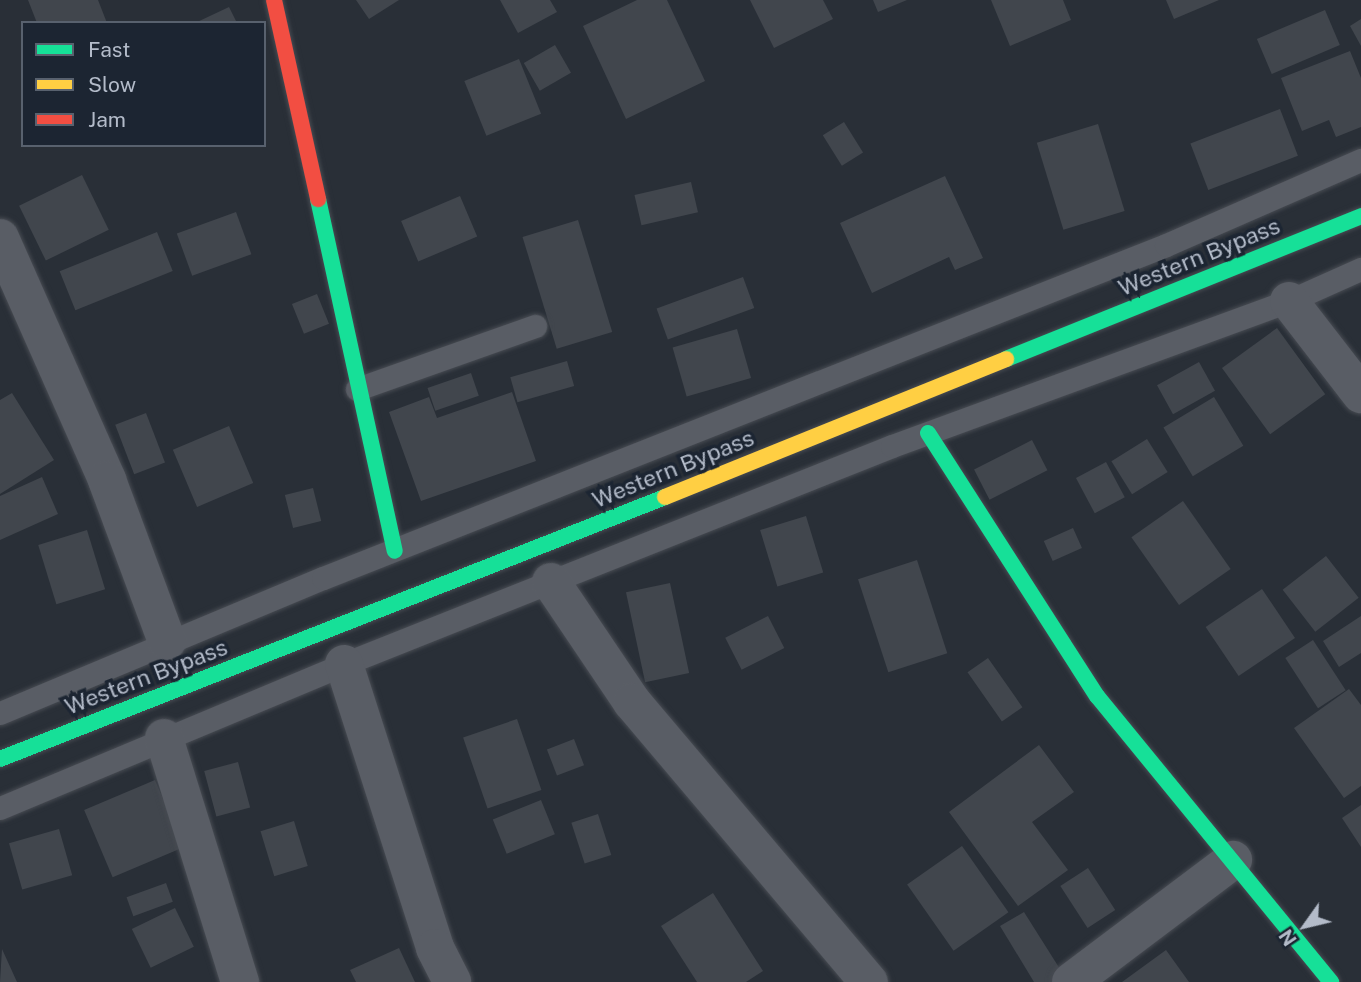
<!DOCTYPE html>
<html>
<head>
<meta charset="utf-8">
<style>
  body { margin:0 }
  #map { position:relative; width:1361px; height:982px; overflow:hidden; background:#292f37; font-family:"Public Sans",sans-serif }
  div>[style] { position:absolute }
  .building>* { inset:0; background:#41464d; transform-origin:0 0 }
  .roads { filter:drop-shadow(0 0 2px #474b52) drop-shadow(0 0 2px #474b52) }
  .lane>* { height:23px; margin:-11.5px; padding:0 11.5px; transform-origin:11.5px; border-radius:11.5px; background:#595d65 }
  .street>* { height:38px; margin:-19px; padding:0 19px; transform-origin:19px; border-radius:19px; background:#595d65 }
  .fast>* { height:16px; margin:-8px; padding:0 8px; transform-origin:8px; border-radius:8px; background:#16e098 }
  .slow>* { height:16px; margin:-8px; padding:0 8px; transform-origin:8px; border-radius:8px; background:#ffcf43 }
  .jam>* { height:16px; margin:-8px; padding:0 8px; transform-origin:8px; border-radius:8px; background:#f24e42 }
  span { translate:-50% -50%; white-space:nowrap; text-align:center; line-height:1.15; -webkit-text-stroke:7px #1c2532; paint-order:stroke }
  .street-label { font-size:23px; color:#b3bbc9 }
  .legend { position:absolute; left:21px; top:21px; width:245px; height:126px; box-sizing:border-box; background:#1c2532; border:2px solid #58616e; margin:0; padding:9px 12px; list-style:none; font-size:21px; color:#b3bbc9 }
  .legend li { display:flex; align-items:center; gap:14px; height:35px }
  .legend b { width:35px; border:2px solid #58616e }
  .north { position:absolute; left:1270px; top:891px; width:70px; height:70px; -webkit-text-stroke:5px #1c2532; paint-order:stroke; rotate:236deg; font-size:19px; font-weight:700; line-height:28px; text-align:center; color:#b3bbc9 }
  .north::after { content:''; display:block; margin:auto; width:24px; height:32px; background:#b3bbc9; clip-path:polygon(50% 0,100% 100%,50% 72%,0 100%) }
</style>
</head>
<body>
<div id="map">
  <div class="building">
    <i style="clip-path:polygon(28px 0,98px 0,107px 23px,37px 23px)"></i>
    <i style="clip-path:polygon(356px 0,399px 0,369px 19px)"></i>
    <i style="clip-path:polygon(500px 0,550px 0,557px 12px,518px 33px)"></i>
    <i style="clip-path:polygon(637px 0,667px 0,705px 81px,626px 119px,583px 26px)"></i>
    <i style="clip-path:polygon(750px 0,823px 0,833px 19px,774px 48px)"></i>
    <i style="clip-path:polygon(873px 0,907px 0,878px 12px)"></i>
    <i style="clip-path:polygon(991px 0,1063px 0,1071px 20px,1010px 46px)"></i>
    <i style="clip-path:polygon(1166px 0,1219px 0,1174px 19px)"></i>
    <i style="clip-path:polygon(229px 7px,237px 23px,195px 23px)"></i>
    <i style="left:1325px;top:10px;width:38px;height:74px;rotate:67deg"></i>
    <i style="clip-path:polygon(1361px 19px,1361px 46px,1350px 26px)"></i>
    <i style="left:555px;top:45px;width:32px;height:36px;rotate:60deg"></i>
    <i style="clip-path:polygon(1350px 51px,1361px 78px,1361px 127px,1336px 137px,1329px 120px,1302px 131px,1281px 78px)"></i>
    <i style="left:519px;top:59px;width:59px;height:59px;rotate:68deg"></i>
    <i style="left:1280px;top:109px;width:50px;height:96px;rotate:69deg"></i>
    <i style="left:844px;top:122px;width:36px;height:25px;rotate:58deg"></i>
    <i style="left:1098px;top:124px;width:91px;height:64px;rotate:73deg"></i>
    <i style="left:82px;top:175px;width:61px;height:70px;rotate:64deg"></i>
    <i style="clip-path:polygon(945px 176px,983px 258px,955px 270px,949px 257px,872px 293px,840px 223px)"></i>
    <i style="left:691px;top:182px;width:31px;height:58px;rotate:77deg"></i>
    <i style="left:460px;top:196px;width:44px;height:64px;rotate:67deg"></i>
    <i style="left:236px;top:212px;width:45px;height:63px;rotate:70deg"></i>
    <i style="left:578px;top:220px;width:117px;height:58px;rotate:73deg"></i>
    <i style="left:157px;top:232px;width:42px;height:105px;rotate:68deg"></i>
    <i style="left:743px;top:277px;width:33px;height:92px;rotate:70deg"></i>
    <i style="left:317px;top:294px;width:32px;height:27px;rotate:68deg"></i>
    <i style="left:1277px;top:328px;width:82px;height:68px;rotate:54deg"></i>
    <i style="left:737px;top:329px;width:51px;height:67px;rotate:74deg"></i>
    <i style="left:567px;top:361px;width:26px;height:59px;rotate:74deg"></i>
    <i style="left:1199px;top:362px;width:33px;height:48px;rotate:61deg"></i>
    <i style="left:471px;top:373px;width:24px;height:46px;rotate:71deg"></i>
    <i style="clip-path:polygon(512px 392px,536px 461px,421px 501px,389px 412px,429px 397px,437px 418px)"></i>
    <i style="clip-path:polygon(12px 393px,54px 460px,0 494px,0 400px)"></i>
    <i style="left:1214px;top:397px;width:57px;height:59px;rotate:59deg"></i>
    <i style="left:146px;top:413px;width:53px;height:33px;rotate:69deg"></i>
    <i style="left:229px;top:426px;width:62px;height:61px;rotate:67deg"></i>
    <i style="left:1147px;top:439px;width:39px;height:42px;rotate:58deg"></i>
    <i style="left:1032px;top:440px;width:34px;height:65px;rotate:63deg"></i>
    <i style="left:1106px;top:462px;width:40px;height:34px;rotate:62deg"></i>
    <i style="clip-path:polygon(42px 477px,58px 514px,0 540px,0 496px)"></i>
    <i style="left:313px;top:488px;width:34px;height:29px;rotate:76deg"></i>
    <i style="left:1183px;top:501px;width:83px;height:63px;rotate:55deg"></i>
    <i style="left:806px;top:516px;width:59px;height:48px;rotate:73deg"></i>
    <i style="left:1073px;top:528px;width:22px;height:32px;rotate:66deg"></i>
    <i style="left:87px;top:530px;width:62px;height:51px;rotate:73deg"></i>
    <i style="left:1326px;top:556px;width:53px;height:55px;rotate:52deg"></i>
    <i style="left:917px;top:560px;width:98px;height:62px;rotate:72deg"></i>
    <i style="left:670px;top:583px;width:92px;height:45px;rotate:78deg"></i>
    <i style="left:1262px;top:589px;width:59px;height:68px;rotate:56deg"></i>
    <i style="left:768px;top:616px;width:36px;height:48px;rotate:63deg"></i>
    <i style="clip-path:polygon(1361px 616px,1361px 653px,1339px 667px,1323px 641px)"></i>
    <i style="left:1313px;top:640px;width:60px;height:33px;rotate:57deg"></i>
    <i style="left:988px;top:658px;width:60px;height:25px;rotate:55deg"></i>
    <i style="clip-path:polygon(1349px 689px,1361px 705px,1361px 786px,1344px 798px,1294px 728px)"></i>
    <i style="left:517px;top:719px;width:75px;height:57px;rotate:71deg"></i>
    <i style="left:574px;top:739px;width:28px;height:29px;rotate:69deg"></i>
    <i style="clip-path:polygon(1039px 745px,1074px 792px,1032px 822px,1068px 870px,1018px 906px,949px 812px)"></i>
    <i style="left:238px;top:762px;width:47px;height:35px;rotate:75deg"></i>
    <i style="left:155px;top:780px;width:73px;height:77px;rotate:67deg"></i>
    <i style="left:541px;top:800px;width:37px;height:52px;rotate:68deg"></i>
    <i style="clip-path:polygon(1361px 805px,1361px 847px,1342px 818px)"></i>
    <i style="left:598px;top:814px;width:43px;height:28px;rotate:72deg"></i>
    <i style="left:294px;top:821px;width:47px;height:35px;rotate:73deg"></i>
    <i style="left:59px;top:829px;width:48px;height:52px;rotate:74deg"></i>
    <i style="left:962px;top:846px;width:81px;height:67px;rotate:55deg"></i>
    <i style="left:1088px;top:868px;width:50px;height:33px;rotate:57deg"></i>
    <i style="left:166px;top:883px;width:20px;height:42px;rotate:70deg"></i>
    <i style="clip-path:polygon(713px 893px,763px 971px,746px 982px,697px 982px,661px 926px)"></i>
    <i style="left:175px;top:908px;width:43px;height:48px;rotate:64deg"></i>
    <i style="clip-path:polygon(1024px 912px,1065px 977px,1057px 982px,1034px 982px,1000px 926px)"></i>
    <i style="clip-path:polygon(399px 948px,415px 982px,356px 982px,350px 970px)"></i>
    <i style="clip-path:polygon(2px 949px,17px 982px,0 982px)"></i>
    <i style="clip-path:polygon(1166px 950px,1189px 982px,1122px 982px)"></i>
  </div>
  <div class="roads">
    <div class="lane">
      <i style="left:357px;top:389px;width:189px;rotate:-19.5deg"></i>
      <i style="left:0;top:713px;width:350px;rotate:-22.7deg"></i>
      <i style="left:323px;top:578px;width:906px;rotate:-21.55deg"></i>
      <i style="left:1166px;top:245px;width:213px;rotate:-23.6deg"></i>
      <i style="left:0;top:808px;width:384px;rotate:-22.7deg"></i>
      <i style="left:354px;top:660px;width:579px;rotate:-21.69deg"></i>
      <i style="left:892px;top:446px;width:423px;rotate:-20.1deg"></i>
      <i style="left:1289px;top:301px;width:79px;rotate:-24deg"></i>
    </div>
    <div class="street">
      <i style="left:0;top:238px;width:265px;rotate:66.1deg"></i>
      <i style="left:107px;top:480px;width:172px;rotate:69.6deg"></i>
      <i style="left:1289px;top:301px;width:118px;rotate:52.3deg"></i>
      <i style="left:551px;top:582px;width:145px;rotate:56deg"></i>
      <i style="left:632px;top:702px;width:367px;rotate:49.8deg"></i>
      <i style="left:344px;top:664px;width:298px;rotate:72.2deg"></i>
      <i style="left:435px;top:948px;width:38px;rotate:63deg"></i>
      <i style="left:164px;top:738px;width:256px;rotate:72.7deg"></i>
      <i style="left:1071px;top:982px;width:203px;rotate:-37deg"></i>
    </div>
    <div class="fast">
      <i style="left:318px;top:199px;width:360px;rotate:77.7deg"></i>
      <i style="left:1006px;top:359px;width:383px;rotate:-21.9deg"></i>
      <i style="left:928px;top:433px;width:313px;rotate:57.3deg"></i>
      <i style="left:1097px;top:696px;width:370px;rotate:50.7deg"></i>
      <i style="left:0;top:759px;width:715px;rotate:-21.5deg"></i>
    </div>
    <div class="slow">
      <i style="left:665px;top:497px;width:368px;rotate:-22deg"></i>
    </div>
    <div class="jam">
      <i style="left:274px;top:0;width:204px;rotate:77.5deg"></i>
    </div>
  </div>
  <div class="street-label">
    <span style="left:1199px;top:257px;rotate:-22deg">Western Bypass</span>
    <span style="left:673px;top:469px;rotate:-22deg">Western Bypass</span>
    <span style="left:146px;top:677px;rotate:-21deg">Western Bypass</span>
  </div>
  <ul class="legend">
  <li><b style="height:9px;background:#16e098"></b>Fast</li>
  <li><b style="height:9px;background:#ffcf43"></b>Slow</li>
  <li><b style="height:9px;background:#f24e42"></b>Jam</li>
  </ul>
  <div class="north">N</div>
</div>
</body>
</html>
